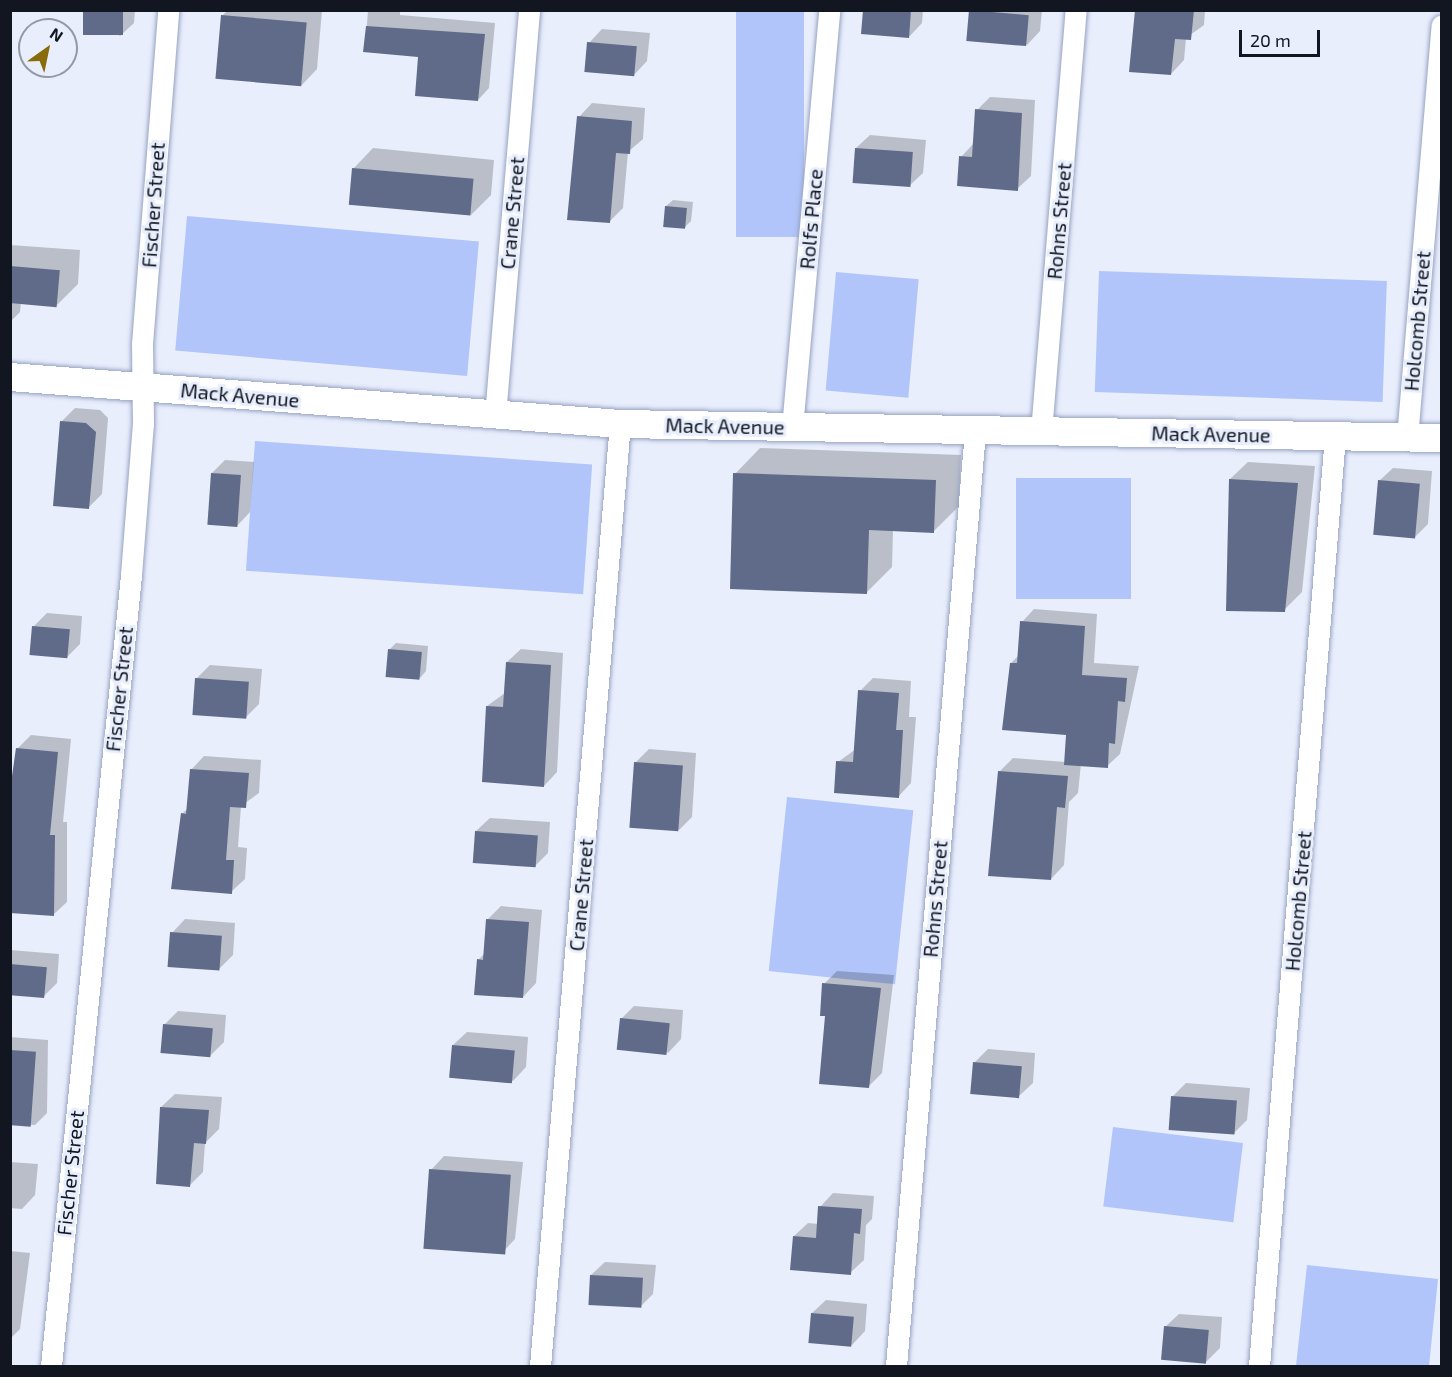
<!DOCTYPE html>
<html>
<head>
<meta charset="utf-8">
<style>
  body { margin:0 }
  #map { position:relative; width:1452px; height:1377px; overflow:hidden; background:#e8eefc; font-family:"Exo 2",sans-serif }
  div>[style] { position:absolute }
  .green>* { inset:0; background:#b1c5fb; transform-origin:0 0 }
  .shadow>* { inset:0; background:#0003 }
  .building>* { inset:0; background:#606b89; transform-origin:0 0 }
  .roads { filter:drop-shadow(0 0 2px #96a2c3) drop-shadow(0 0 2px #96a2c3) }
  .minor>* { height:21px; margin:-10.5px; padding:0 10.5px; transform-origin:10.5px; border-radius:10.5px; background:#fff }
  .secondary>* { height:28px; margin:-14px; padding:0 14px; transform-origin:14px; border-radius:14px; background:#fff }
  span { translate:-50% -50%; white-space:nowrap; text-align:center; line-height:1.15; -webkit-text-stroke:6px #e8eefc; paint-order:stroke }
  .street-label { font-size:20px; color:#111621 }
  .frame { position:absolute; inset:0; border:12px solid #111621; pointer-events:none }
  .north { position:absolute; left:18px; top:18px; width:60px; height:60px; box-sizing:border-box; background:#e8eefc; border:2px solid #9298a4; border-radius:50%; rotate:33deg; font-size:16px; font-weight:700; line-height:24px; text-align:center; color:#111621 }
  .north::after { content:''; display:block; margin:auto; width:21px; height:27px; background:#896b09; clip-path:polygon(50% 0,100% 100%,50% 72%,0 100%) }
  .scale { position:absolute; left:1239px; top:30px; width:81px; height:27px; box-sizing:border-box; border:3px solid #111621; border-top:0; padding-left:8px; font-size:18px; line-height:21px; white-space:nowrap; color:#111621; -webkit-text-stroke:4px #e8eefc; paint-order:stroke }
</style>
</head>
<body>
<div id="map">
  <div class="green">
    <i style="left:736px;top:11px;width:68px;height:226px"></i>
    <i style="left:187px;top:216px;width:293px;height:135px;rotate:5deg"></i>
    <i style="left:1099px;top:271px;width:288px;height:121px;rotate:2deg"></i>
    <i style="left:836px;top:272px;width:83px;height:119px;rotate:5deg"></i>
    <i style="left:255px;top:441px;width:338px;height:130px;rotate:4deg"></i>
    <i style="left:1016px;top:478px;width:115px;height:121px"></i>
    <i style="left:787px;top:797px;width:127px;height:175px;rotate:6deg"></i>
    <i style="left:1113px;top:1127px;width:131px;height:80px;rotate:7deg"></i>
    <i style="clip-path:polygon(1307px 1265px,1438px 1279px,1429px 1366px,1296px 1366px)"></i>
  </div>
  <div class="shadow">
    <i style="clip-path:polygon(84px 10px,135px 10px,134px 23px,120px 36px)"></i>
    <i style="clip-path:polygon(228px 10px,322px 10px,317px 69px,301px 86px,222px 16px)"></i>
    <i style="clip-path:polygon(368px 10px,400px 10px,400px 15px,495px 23px,489px 88px,478px 100px,420px 55px,365px 50px)"></i>
    <i style="clip-path:polygon(865px 10px,923px 10px,922px 23px,909px 37px)"></i>
    <i style="clip-path:polygon(971px 10px,1042px 10px,1040px 31px,1027px 45px)"></i>
    <i style="clip-path:polygon(1136px 10px,1205px 10px,1204px 25px,1186px 38px,1184px 60px,1171px 74px)"></i>
    <i style="clip-path:polygon(602px 29px,650px 33px,647px 61px,634px 75px,589px 43px)"></i>
    <i style="clip-path:polygon(990px 97px,1035px 100px,1031px 176px,1017px 189px,961px 157px,974px 143px,977px 110px)"></i>
    <i style="clip-path:polygon(592px 103px,645px 108px,643px 139px,628px 152px,623px 208px,609px 222px,579px 117px)"></i>
    <i style="clip-path:polygon(870px 135px,926px 140px,923px 173px,909px 186px,856px 148px)"></i>
    <i style="clip-path:polygon(373px 148px,494px 160px,491px 195px,471px 215px,353px 169px)"></i>
    <i style="clip-path:polygon(673px 200px,693px 202px,691px 221px,685px 227px,666px 206px)"></i>
    <i style="clip-path:polygon(10px 245px,80px 250px,78px 284px,57px 305px,21px 302px,20px 312px,10px 322px)"></i>
    <i style="clip-path:polygon(75px 408px,100px 410px,108px 418px,102px 494px,89px 507px,61px 422px)"></i>
    <i style="clip-path:polygon(760px 448px,961px 455px,959px 506px,933px 532px,893px 530px,892px 567px,867px 592px,735px 474px)"></i>
    <i style="clip-path:polygon(225px 460px,254px 462px,250px 512px,237px 526px,212px 473px)"></i>
    <i style="clip-path:polygon(1248px 462px,1315px 466px,1302px 592px,1284px 610px,1230px 479px)"></i>
    <i style="clip-path:polygon(1393px 468px,1432px 471px,1428px 524px,1415px 537px,1379px 481px)"></i>
    <i style="clip-path:polygon(1034px 609px,1097px 614px,1094px 663px,1139px 666px,1120px 754px,1107px 766px,1081px 764px,1078px 793px,1069px 802px,1064px 865px,1051px 879px,1000px 771px,1013px 758px,1066px 762px,1068px 734px,1011px 663px,1019px 655px,1022px 622px)"></i>
    <i style="clip-path:polygon(47px 613px,82px 616px,80px 644px,67px 657px,33px 627px)"></i>
    <i style="clip-path:polygon(396px 643px,428px 646px,426px 671px,420px 678px,390px 649px)"></i>
    <i style="clip-path:polygon(521px 649px,563px 653px,557px 772px,544px 786px,487px 706px,505px 693px,507px 662px)"></i>
    <i style="clip-path:polygon(210px 665px,262px 669px,259px 704px,246px 717px,196px 679px)"></i>
    <i style="clip-path:polygon(873px 678px,911px 681px,909px 717px,916px 717px,911px 783px,898px 797px,838px 762px,856px 749px,860px 691px)"></i>
    <i style="clip-path:polygon(31px 735px,71px 739px,63px 822px,67px 822px,67px 902px,53px 915px,17px 749px)"></i>
    <i style="clip-path:polygon(649px 749px,696px 753px,692px 817px,679px 830px,635px 763px)"></i>
    <i style="clip-path:polygon(204px 756px,261px 760px,259px 793px,241px 806px,238px 847px,247px 848px,245px 879px,231px 892px,182px 814px,188px 808px,191px 770px)"></i>
    <i style="clip-path:polygon(490px 818px,550px 822px,548px 853px,535px 866px,476px 831px)"></i>
    <i style="clip-path:polygon(501px 906px,542px 910px,536px 983px,523px 997px,478px 960px,485px 953px,487px 920px)"></i>
    <i style="clip-path:polygon(185px 919px,235px 923px,233px 955px,219px 969px,172px 933px)"></i>
    <i style="clip-path:polygon(10px 950px,59px 954px,57px 983px,44px 996px,10px 994px)"></i>
    <i style="clip-path:polygon(837px 971px,894px 975px,882px 1073px,869px 1086px,826px 1015px,824px 984px)"></i>
    <i style="clip-path:polygon(634px 1006px,683px 1010px,681px 1039px,668px 1053px,621px 1019px)"></i>
    <i style="clip-path:polygon(178px 1011px,226px 1015px,224px 1042px,210px 1056px,164px 1025px)"></i>
    <i style="clip-path:polygon(467px 1032px,528px 1037px,526px 1067px,513px 1081px,453px 1045px)"></i>
    <i style="clip-path:polygon(10px 1037px,48px 1040px,47px 1113px,35px 1125px,10px 1124px)"></i>
    <i style="clip-path:polygon(988px 1049px,1035px 1053px,1033px 1083px,1019px 1096px,975px 1062px)"></i>
    <i style="clip-path:polygon(1186px 1083px,1250px 1088px,1247px 1120px,1234px 1133px,1173px 1096px)"></i>
    <i style="clip-path:polygon(175px 1094px,222px 1097px,219px 1129px,205px 1143px,203px 1172px,190px 1185px,161px 1107px)"></i>
    <i style="clip-path:polygon(444px 1156px,523px 1162px,515px 1239px,502px 1253px,431px 1170px)"></i>
    <i style="clip-path:polygon(10px 1162px,38px 1164px,35px 1195px,22px 1209px,10px 1208px)"></i>
    <i style="clip-path:polygon(833px 1193px,874px 1196px,872px 1219px,866px 1225px,864px 1260px,850px 1273px,794px 1236px,808px 1223px,819px 1224px,820px 1207px)"></i>
    <i style="clip-path:polygon(10px 1251px,30px 1253px,20px 1329px,10px 1339px)"></i>
    <i style="clip-path:polygon(605px 1262px,656px 1265px,653px 1294px,640px 1307px,591px 1275px)"></i>
    <i style="clip-path:polygon(826px 1300px,867px 1304px,865px 1331px,852px 1345px,812px 1313px)"></i>
    <i style="clip-path:polygon(1179px 1314px,1222px 1317px,1220px 1348px,1206px 1362px,1165px 1327px)"></i>
  </div>
  <div class="building">
    <i style="left:83px;top:10px;width:40px;height:25px"></i>
    <i style="clip-path:polygon(863px 10px,911px 10px,909px 38px,861px 34px)"></i>
    <i style="left:969px;top:10px;width:60px;height:31px;rotate:5deg"></i>
    <i style="clip-path:polygon(1135px 10px,1194px 10px,1191px 40px,1175px 39px,1171px 75px,1129px 72px)"></i>
    <i style="left:221px;top:15px;width:86px;height:64px;rotate:5deg"></i>
    <i style="clip-path:polygon(366px 26px,485px 34px,478px 101px,415px 96px,418px 57px,363px 52px)"></i>
    <i style="left:587px;top:42px;width:50px;height:30px;rotate:5deg"></i>
    <i style="clip-path:polygon(975px 109px,1022px 113px,1018px 191px,957px 186px,959px 156px,972px 157px)"></i>
    <i style="clip-path:polygon(577px 116px,632px 121px,630px 154px,616px 153px,610px 223px,567px 220px)"></i>
    <i style="left:855px;top:148px;width:58px;height:35px;rotate:4deg"></i>
    <i style="left:352px;top:168px;width:122px;height:37px;rotate:5deg"></i>
    <i style="left:665px;top:206px;width:22px;height:21px;rotate:5deg"></i>
    <i style="left:10px;top:266px;width:50px;height:37px;rotate:5deg"></i>
    <i style="clip-path:polygon(60px 421px,86px 423px,96px 432px,89px 509px,53px 506px)"></i>
    <i style="left:211px;top:473px;width:30px;height:52px;rotate:4deg"></i>
    <i style="clip-path:polygon(733px 473px,936px 480px,934px 533px,869px 530px,867px 594px,730px 589px)"></i>
    <i style="clip-path:polygon(1229px 479px,1298px 483px,1285px 612px,1226px 611px)"></i>
    <i style="left:1378px;top:480px;width:42px;height:55px;rotate:5deg"></i>
    <i style="clip-path:polygon(1020px 621px,1085px 626px,1082px 675px,1127px 678px,1125px 702px,1118px 701px,1115px 744px,1109px 743px,1108px 768px,1064px 765px,1066px 735px,1002px 730px,1010px 663px,1017px 663px)"></i>
    <i style="left:32px;top:626px;width:38px;height:29px;rotate:5deg"></i>
    <i style="left:388px;top:649px;width:34px;height:28px;rotate:5deg"></i>
    <i style="clip-path:polygon(506px 662px,551px 665px,544px 787px,482px 782px,486px 706px,503px 707px)"></i>
    <i style="left:195px;top:678px;width:54px;height:37px;rotate:4deg"></i>
    <i style="clip-path:polygon(858px 690px,899px 693px,896px 730px,903px 730px,899px 798px,834px 793px,836px 761px,853px 762px)"></i>
    <i style="clip-path:polygon(16px 748px,58px 752px,50px 835px,55px 835px,54px 916px,10px 913px,10px 790px)"></i>
    <i style="left:634px;top:762px;width:49px;height:66px;rotate:4deg"></i>
    <i style="clip-path:polygon(190px 769px,249px 773px,246px 808px,230px 807px,226px 860px,234px 860px,232px 894px,171px 889px,181px 813px,186px 814px)"></i>
    <i style="clip-path:polygon(998px 771px,1068px 776px,1065px 808px,1057px 807px,1051px 880px,988px 876px)"></i>
    <i style="left:475px;top:831px;width:63px;height:32px;rotate:4deg"></i>
    <i style="clip-path:polygon(486px 919px,529px 922px,523px 998px,474px 995px,477px 959px,483px 960px)"></i>
    <i style="left:170px;top:932px;width:52px;height:35px;rotate:4deg"></i>
    <i style="left:10px;top:964px;width:37px;height:31px;rotate:5deg"></i>
    <i style="clip-path:polygon(822px 983px,881px 988px,869px 1088px,819px 1084px,825px 1016px,820px 1016px)"></i>
    <i style="left:620px;top:1018px;width:50px;height:32px;rotate:6deg"></i>
    <i style="left:163px;top:1024px;width:50px;height:29px;rotate:5deg"></i>
    <i style="left:452px;top:1045px;width:63px;height:33px;rotate:5deg"></i>
    <i style="left:10px;top:1050px;width:26px;height:75px;rotate:4deg"></i>
    <i style="left:973px;top:1062px;width:49px;height:32px;rotate:5deg"></i>
    <i style="left:1171px;top:1096px;width:66px;height:34px;rotate:4deg"></i>
    <i style="clip-path:polygon(160px 1107px,209px 1110px,206px 1144px,194px 1143px,190px 1187px,156px 1184px)"></i>
    <i style="left:429px;top:1169px;width:82px;height:80px;rotate:4deg"></i>
    <i style="clip-path:polygon(818px 1206px,862px 1209px,860px 1234px,854px 1233px,851px 1275px,790px 1270px,793px 1236px,816px 1238px)"></i>
    <i style="left:590px;top:1275px;width:53px;height:30px;rotate:3deg"></i>
    <i style="left:811px;top:1313px;width:43px;height:30px;rotate:5deg"></i>
    <i style="left:1164px;top:1326px;width:45px;height:34px;rotate:5deg"></i>
  </div>
  <div class="roads">
    <div class="minor">
      <i style="left:495px;top:416px;width:407px;rotate:-85.2deg"></i>
      <i style="left:792px;top:428px;width:420px;rotate:-84.9deg"></i>
      <i style="left:1041px;top:432px;width:423px;rotate:-85.3deg"></i>
      <i style="left:1407px;top:438px;width:414px;rotate:-85.2deg"></i>
      <i style="left:51px;top:1366px;width:795px;rotate:-84.22deg"></i>
      <i style="left:131px;top:575px;width:151px;rotate:-85.5deg"></i>
      <i style="left:143px;top:424px;width:80px;rotate:-90.7deg"></i>
      <i style="left:142px;top:344px;width:335px;rotate:-85.5deg"></i>
      <i style="left:540px;top:1366px;width:945px;rotate:-85.15deg"></i>
      <i style="left:896px;top:1366px;width:938px;rotate:-85.17deg"></i>
      <i style="left:1259px;top:1366px;width:933px;rotate:-85.33deg"></i>
    </div>
    <div class="secondary">
      <i style="left:10px;top:377px;width:612px;rotate:4.41deg"></i>
      <i style="left:620px;top:424px;width:822px;rotate:0.98deg"></i>
    </div>
  </div>
  <div class="street-label">
    <span style="left:153px;top:205px;rotate:-86deg">Fischer Street</span>
    <span style="left:512px;top:213px;rotate:-85deg">Crane Street</span>
    <span style="left:811px;top:219px;rotate:-85deg">Rolfs Place</span>
    <span style="left:1059px;top:221px;rotate:-85deg">Rohns Street</span>
    <span style="left:1417px;top:321px;rotate:-85deg">Holcomb Street</span>
    <span style="left:240px;top:395px;rotate:5deg">Mack Avenue</span>
    <span style="left:725px;top:426px;rotate:1deg">Mack Avenue</span>
    <span style="left:1211px;top:434px;rotate:1deg">Mack Avenue</span>
    <span style="left:119px;top:689px;rotate:-84deg">Fischer Street</span>
    <span style="left:581px;top:895px;rotate:-85deg">Crane Street</span>
    <span style="left:935px;top:899px;rotate:-85deg">Rohns Street</span>
    <span style="left:1298px;top:901px;rotate:-85deg">Holcomb Street</span>
    <span style="left:70px;top:1173px;rotate:-84deg">Fischer Street</span>
  </div>
  <div class="frame"></div>
  <div class="north">N</div>
  <div class="scale">20 m</div>
</div>
</body>
</html>
